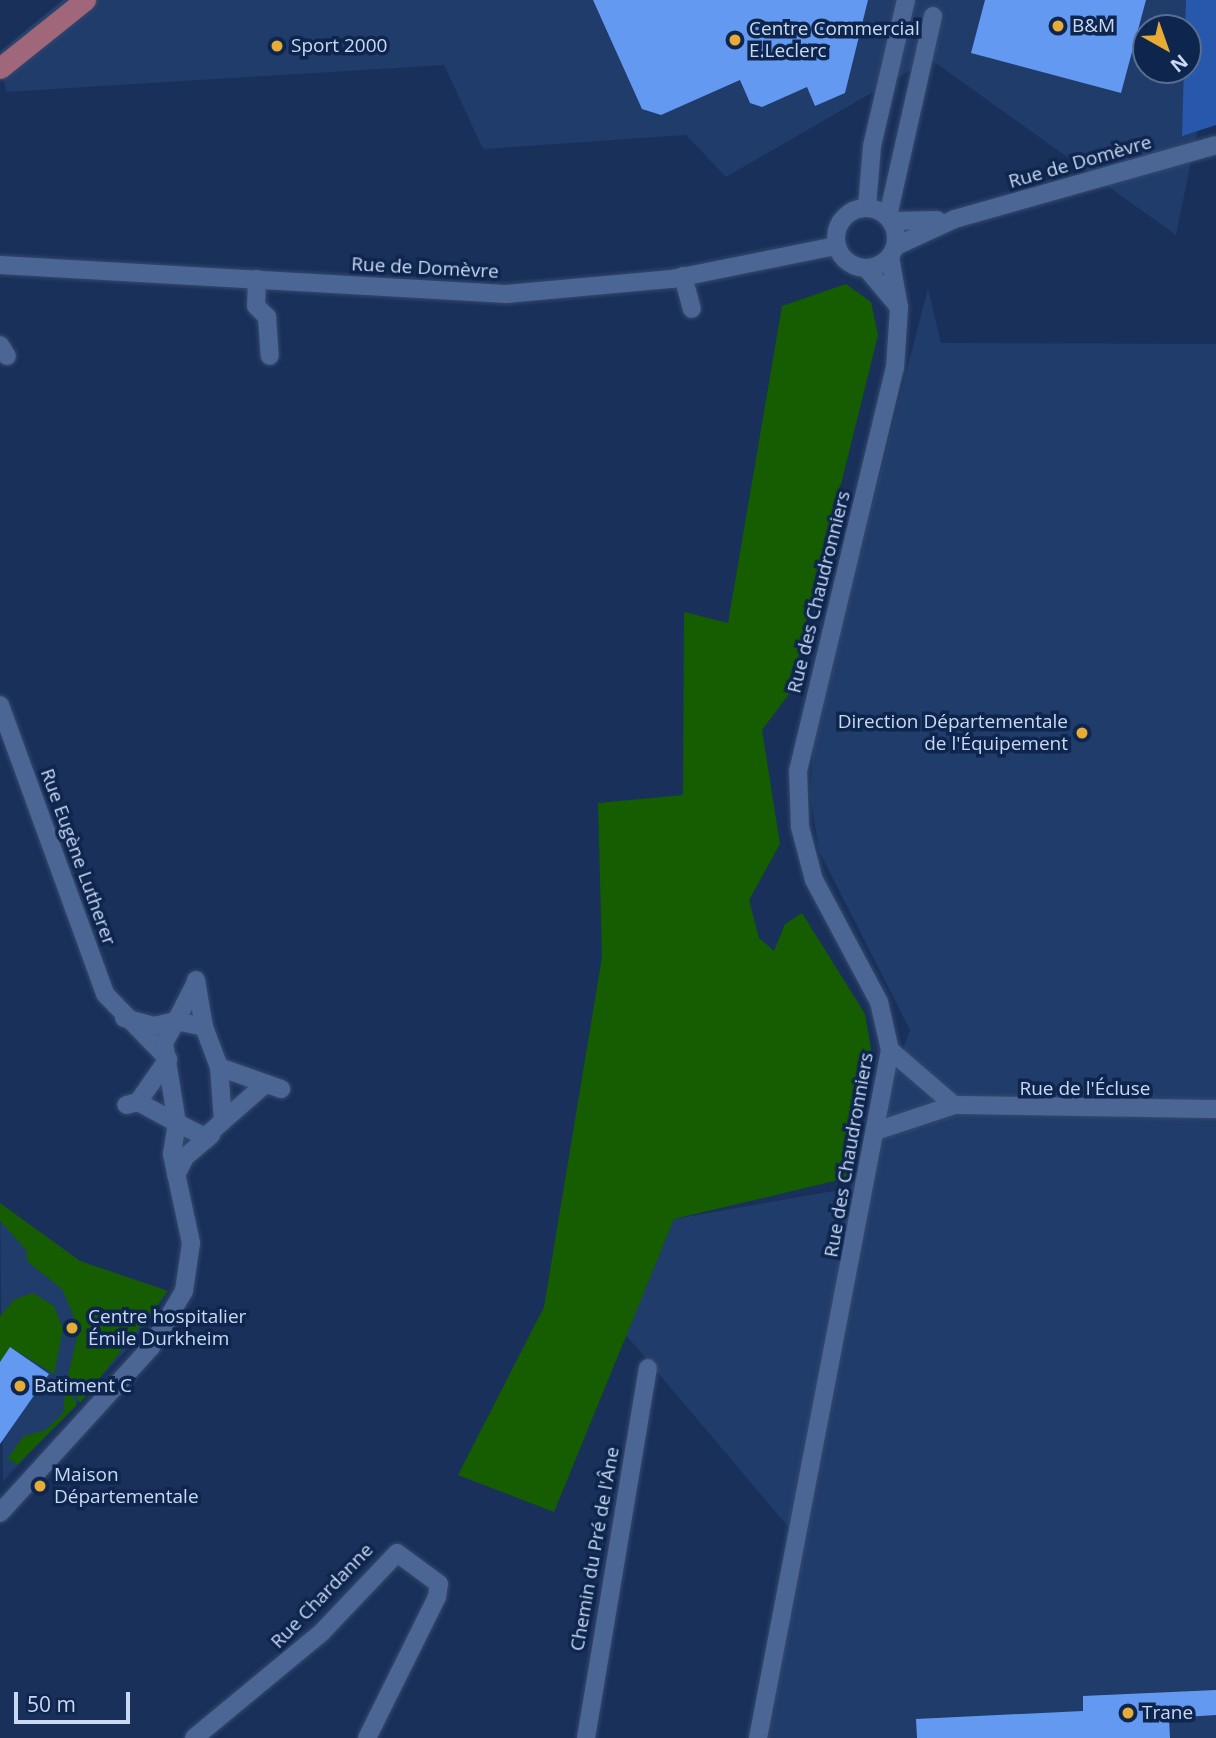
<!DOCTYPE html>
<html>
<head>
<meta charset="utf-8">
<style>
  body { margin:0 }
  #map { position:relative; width:1216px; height:1738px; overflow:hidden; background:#18305a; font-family:"Open Sans",sans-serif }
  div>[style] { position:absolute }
  .built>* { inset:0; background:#203c6b }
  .green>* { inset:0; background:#155d00 }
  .water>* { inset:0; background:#2858ab }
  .building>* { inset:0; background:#6499f1 }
  .roads { filter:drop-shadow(0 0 2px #36496c) drop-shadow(0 0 2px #36496c) }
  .minor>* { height:18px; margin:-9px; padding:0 9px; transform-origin:9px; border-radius:9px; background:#4b6694 }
  .minor>.ring { margin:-9px; padding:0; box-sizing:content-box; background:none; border:18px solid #4b6694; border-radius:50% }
  .major>* { height:21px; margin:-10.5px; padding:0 10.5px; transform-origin:10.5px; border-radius:10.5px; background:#a0667a }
  .dots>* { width:19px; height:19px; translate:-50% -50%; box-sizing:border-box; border:4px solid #0e264e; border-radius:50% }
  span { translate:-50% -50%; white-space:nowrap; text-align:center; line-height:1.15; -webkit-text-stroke:7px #0e264e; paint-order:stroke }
  .poi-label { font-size:19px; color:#c9d8f3 }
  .left { translate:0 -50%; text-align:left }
  .right { translate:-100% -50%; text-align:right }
  .street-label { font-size:19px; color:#c9d8f3 }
  .north { position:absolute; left:1132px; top:14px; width:70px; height:70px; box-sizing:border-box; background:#0e264e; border:2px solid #596d90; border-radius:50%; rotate:140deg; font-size:19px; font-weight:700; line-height:28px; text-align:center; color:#c9d8f3 }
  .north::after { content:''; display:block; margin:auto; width:24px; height:32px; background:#e7ac36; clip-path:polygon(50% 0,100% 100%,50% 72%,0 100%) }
  .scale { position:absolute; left:14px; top:1692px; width:116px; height:32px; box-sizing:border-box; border:4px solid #c9d8f3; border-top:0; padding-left:9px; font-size:21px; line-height:24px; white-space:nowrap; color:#c9d8f3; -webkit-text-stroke:5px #0e264e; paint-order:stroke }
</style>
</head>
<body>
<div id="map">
  <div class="built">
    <i style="clip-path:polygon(evenodd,63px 0,1216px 0,1216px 40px,1176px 235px,930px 59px,726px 177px,686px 135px,483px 149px,444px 65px,6px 92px,0 52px,63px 0,1146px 28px,1188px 28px,1188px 70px,1146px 70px,1146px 28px)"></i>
    <i style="clip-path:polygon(928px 288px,941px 343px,1216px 344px,1216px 1738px,748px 1738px,796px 1536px,626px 1335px,674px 1219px,851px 1188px,910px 1030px,819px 851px,810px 795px,814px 731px)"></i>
    <i style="clip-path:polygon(0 1203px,80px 1261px,168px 1291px,131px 1345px,3px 1481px)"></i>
  </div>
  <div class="green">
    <i style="clip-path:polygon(846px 284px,871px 302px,878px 335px,789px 694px,762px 730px,780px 844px,749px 900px,759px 938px,774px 951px,785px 924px,802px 913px,865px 1014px,874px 1066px,847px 1178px,674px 1219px,554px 1512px,458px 1475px,544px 1307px,602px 957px,598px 803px,683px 795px,684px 612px,728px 623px,782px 306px)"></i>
    <i style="clip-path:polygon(0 1203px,80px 1261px,168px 1291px,80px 1403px,67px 1379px,77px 1338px,73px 1314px,62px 1289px,27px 1261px,27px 1251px,0 1221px)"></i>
    <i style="clip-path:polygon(33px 1293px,54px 1306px,63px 1329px,54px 1374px,10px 1347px,0 1362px,0 1316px,15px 1299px)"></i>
    <i style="clip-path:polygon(66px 1383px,77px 1405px,17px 1465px,8px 1458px,24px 1436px,46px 1430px,63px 1413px)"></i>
  </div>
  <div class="water">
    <i style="clip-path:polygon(1186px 0,1216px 0,1216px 125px,1182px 136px)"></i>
  </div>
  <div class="building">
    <i style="clip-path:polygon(593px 0,868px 0,845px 93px,815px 106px,807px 87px,762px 107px,750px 103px,740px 80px,661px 115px,642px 109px)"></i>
    <i style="clip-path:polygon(985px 0,1146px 0,1121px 93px,971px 53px)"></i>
    <i style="clip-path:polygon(10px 1347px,49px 1374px,0 1444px,0 1362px)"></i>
    <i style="clip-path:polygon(1216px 1690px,1216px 1715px,1169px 1718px,1170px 1738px,917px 1738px,916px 1719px,1083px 1711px,1083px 1696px)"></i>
  </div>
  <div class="roads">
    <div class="minor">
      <i style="left:867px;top:207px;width:61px;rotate:-85.3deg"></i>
      <i style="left:872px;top:146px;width:150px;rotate:-76.9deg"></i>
      <i class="ring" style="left:836px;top:208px;width:42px;height:42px"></i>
      <i style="left:888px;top:216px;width:205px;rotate:-77.3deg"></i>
      <i style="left:892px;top:221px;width:45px;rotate:-1.3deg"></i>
      <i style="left:896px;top:246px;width:65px;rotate:-24.6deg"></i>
      <i style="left:955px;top:219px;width:271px;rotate:-15.8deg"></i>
      <i style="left:0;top:265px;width:507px;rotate:3.28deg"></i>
      <i style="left:506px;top:294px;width:167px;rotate:-5.2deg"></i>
      <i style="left:672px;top:279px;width:167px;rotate:-11.4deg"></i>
      <i style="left:866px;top:268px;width:51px;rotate:49.8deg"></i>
      <i style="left:683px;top:276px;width:34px;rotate:75deg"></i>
      <i style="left:257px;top:279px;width:27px;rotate:92deg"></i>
      <i style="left:256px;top:306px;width:16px;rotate:45deg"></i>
      <i style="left:267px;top:317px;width:39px;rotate:86deg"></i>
      <i style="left:0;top:345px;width:13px;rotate:58deg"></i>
      <i style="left:0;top:705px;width:307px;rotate:70deg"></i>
      <i style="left:105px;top:994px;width:91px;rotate:45.9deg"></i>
      <i style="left:168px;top:1059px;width:52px;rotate:124.9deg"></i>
      <i style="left:196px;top:980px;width:48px;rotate:80.3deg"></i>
      <i style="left:124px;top:1018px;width:31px;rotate:15deg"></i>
      <i style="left:154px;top:1026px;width:23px;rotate:-13deg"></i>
      <i style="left:176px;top:1021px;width:42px;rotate:-62.8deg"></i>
      <i style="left:176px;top:1021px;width:29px;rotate:12deg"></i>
      <i style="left:204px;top:1027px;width:43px;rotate:69.4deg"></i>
      <i style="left:219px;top:1067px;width:54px;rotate:85.8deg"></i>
      <i style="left:223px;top:1121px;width:24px;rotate:138deg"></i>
      <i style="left:205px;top:1137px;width:31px;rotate:-153deg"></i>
      <i style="left:177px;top:1123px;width:81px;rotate:-99.2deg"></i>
      <i style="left:164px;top:1043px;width:25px;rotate:-61deg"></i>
      <i style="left:890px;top:1050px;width:84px;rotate:40.7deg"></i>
      <i style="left:219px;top:1067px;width:66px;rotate:19.5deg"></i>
      <i style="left:223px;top:1121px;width:52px;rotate:-41.1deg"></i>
      <i style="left:876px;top:1131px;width:82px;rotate:-18.4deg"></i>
      <i style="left:954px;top:1105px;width:262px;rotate:0.9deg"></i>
      <i style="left:176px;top:1175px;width:20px;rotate:-63deg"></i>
      <i style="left:185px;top:1157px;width:34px;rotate:-40deg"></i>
      <i style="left:0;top:1513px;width:224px;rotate:-47.7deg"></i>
      <i style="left:151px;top:1347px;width:65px;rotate:-59.5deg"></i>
      <i style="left:184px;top:1291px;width:49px;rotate:-81.7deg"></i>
      <i style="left:191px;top:1243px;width:91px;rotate:-102.1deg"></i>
      <i style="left:172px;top:1154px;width:31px;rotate:-81deg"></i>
      <i style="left:177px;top:1123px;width:44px;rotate:-151.7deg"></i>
      <i style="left:138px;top:1102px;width:12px;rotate:166deg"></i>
      <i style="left:194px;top:1738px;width:166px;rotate:-39.6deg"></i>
      <i style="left:322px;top:1632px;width:109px;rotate:-46.5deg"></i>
      <i style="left:397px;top:1553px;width:52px;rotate:36.4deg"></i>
      <i style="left:439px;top:1584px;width:13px;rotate:99deg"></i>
      <i style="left:437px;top:1597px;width:157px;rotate:116.4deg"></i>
      <i style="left:586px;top:1738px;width:375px;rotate:-80.5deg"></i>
      <i style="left:758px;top:1738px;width:701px;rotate:-79.14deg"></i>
      <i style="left:890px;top:1050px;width:49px;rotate:-102.9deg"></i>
      <i style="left:879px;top:1002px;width:138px;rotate:-118deg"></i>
      <i style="left:814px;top:880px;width:55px;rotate:-104.8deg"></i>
      <i style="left:800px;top:827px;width:56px;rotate:-92deg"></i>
      <i style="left:798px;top:771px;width:415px;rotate:-76.5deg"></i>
      <i style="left:895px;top:368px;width:61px;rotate:-86.2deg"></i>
      <i style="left:899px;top:307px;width:51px;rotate:-100.2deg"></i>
    </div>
    <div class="major">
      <i style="left:0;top:68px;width:109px;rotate:-38.7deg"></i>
    </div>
  </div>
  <div class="dots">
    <i style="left:1058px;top:26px;background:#e7ac36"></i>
    <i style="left:735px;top:40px;background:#e7ac36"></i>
    <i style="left:277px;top:46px;background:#e7ac36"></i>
    <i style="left:1082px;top:733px;background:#e7ac36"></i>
    <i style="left:72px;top:1328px;background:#e7ac36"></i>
    <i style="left:20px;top:1386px;background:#e7ac36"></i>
    <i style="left:40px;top:1486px;background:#e7ac36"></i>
    <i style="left:1128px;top:1713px;background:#e7ac36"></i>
  </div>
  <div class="poi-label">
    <span class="left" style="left:1072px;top:26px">B&amp;M</span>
    <span class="left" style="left:749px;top:40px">Centre Commercial<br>E.Leclerc</span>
    <span class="left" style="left:291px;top:46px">Sport 2000</span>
    <span class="right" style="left:1068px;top:733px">Direction Départementale<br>de l'Équipement</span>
    <span class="left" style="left:88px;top:1328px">Centre hospitalier<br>Émile Durkheim</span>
    <span class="left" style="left:34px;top:1386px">Batiment C</span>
    <span class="left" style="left:54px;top:1486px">Maison<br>Départementale</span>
    <span class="left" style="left:1142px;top:1713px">Trane</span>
  </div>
  <div class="street-label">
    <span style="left:1080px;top:162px;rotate:-16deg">Rue de Domèvre</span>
    <span style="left:425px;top:268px;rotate:3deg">Rue de Domèvre</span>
    <span style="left:819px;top:592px;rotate:-76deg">Rue des Chaudronniers</span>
    <span style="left:78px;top:857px;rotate:70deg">Rue Eugène Lutherer</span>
    <span style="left:1085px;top:1089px">Rue de l'Écluse</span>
    <span style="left:849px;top:1155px;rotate:-80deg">Rue des Chaudronniers</span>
    <span style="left:595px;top:1549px;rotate:-80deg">Chemin du Pré de l'Âne</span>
    <span style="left:322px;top:1596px;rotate:-46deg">Rue Chardanne</span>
  </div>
  <div class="north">N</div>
  <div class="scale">50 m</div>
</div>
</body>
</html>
